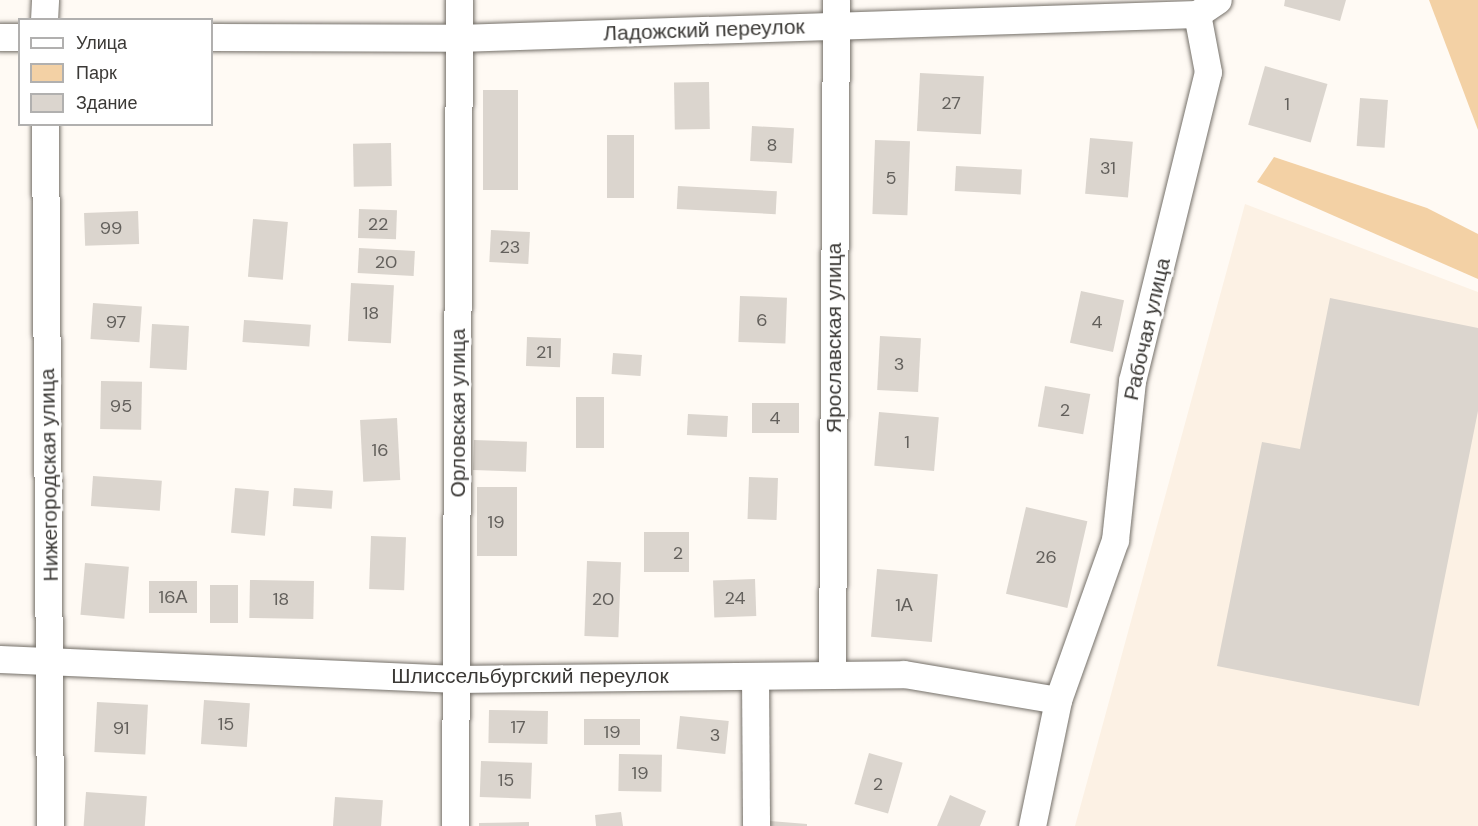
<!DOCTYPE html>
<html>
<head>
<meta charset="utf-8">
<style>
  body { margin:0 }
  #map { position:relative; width:1478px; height:826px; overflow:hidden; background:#fffaf4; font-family:"DM Sans",sans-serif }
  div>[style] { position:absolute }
  .built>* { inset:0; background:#fcf1e4 }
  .green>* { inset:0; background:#f3d1a5 }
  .building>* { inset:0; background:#dbd5ce; transform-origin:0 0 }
  .roads { filter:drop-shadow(0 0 2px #757069) drop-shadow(0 0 2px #757069) }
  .minor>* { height:27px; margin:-13.5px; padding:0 13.5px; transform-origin:13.5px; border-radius:13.5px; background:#fff }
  span { translate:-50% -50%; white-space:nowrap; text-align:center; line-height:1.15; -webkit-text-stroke:5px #fff; paint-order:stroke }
  .number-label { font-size:18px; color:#63605c }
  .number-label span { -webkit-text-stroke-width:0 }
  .street-label { font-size:21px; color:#3b3936 }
  .legend { position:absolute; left:18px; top:18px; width:195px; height:108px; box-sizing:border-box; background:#fff; border:2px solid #b1b0af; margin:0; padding:8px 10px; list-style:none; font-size:18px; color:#3b3936 }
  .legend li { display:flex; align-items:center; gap:12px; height:30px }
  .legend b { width:30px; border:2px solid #b1b0af }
</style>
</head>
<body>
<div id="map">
  <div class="built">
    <i style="clip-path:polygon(1245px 204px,1478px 292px,1478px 826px,1075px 826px)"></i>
  </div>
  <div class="green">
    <i style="clip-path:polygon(1429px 0,1478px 0,1478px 130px)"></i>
    <i style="clip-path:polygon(1274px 157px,1427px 208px,1478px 234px,1478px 279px,1257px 182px)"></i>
  </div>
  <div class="building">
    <i style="clip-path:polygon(1285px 0,1346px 0,1340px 21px,1284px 6px)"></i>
    <i style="left:1265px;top:66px;width:65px;height:61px;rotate:16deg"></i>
    <i style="left:920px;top:73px;width:64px;height:58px;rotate:3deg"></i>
    <i style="left:709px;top:82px;width:47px;height:35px;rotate:89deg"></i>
    <i style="left:483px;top:90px;width:35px;height:100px"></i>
    <i style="left:1360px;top:98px;width:28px;height:48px;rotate:4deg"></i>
    <i style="left:752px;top:126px;width:42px;height:35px;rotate:3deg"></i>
    <i style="left:607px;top:135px;width:27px;height:63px"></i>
    <i style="left:1090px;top:138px;width:43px;height:56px;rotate:5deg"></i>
    <i style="left:875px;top:140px;width:35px;height:74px;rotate:2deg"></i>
    <i style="left:391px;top:143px;width:43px;height:38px;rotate:89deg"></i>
    <i style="left:956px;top:166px;width:66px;height:25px;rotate:3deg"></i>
    <i style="left:678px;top:186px;width:99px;height:23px;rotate:3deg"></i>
    <i style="left:359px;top:209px;width:38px;height:29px;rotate:2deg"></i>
    <i style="left:138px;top:211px;width:33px;height:54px;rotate:88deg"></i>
    <i style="left:253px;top:219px;width:35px;height:58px;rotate:5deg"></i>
    <i style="left:491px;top:230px;width:39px;height:32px;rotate:3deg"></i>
    <i style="left:359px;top:248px;width:56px;height:25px;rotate:3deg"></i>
    <i style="left:351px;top:283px;width:43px;height:58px;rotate:3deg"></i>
    <i style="left:1081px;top:291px;width:44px;height:53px;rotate:12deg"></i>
    <i style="left:740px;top:296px;width:47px;height:46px;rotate:2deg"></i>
    <i style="clip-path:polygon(1330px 298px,1478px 328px,1478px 411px,1419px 706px,1217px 666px,1262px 442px,1300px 449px)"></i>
    <i style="left:93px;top:303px;width:49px;height:36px;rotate:4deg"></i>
    <i style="left:244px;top:320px;width:67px;height:22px;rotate:4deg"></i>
    <i style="left:152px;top:324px;width:37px;height:44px;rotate:3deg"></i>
    <i style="left:880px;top:336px;width:41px;height:54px;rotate:3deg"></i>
    <i style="left:527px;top:337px;width:34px;height:29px;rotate:2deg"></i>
    <i style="left:613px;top:353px;width:29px;height:21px;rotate:4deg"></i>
    <i style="left:101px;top:381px;width:41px;height:48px;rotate:1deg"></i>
    <i style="left:1045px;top:386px;width:46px;height:41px;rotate:10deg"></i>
    <i style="left:576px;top:397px;width:28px;height:51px"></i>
    <i style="left:752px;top:403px;width:47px;height:30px"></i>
    <i style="left:879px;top:412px;width:60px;height:54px;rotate:5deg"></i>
    <i style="left:688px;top:414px;width:40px;height:21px;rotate:3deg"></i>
    <i style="left:397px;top:418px;width:62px;height:37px;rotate:87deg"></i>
    <i style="left:474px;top:440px;width:53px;height:30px;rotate:2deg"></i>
    <i style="left:93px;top:476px;width:69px;height:30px;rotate:4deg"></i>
    <i style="left:749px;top:477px;width:29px;height:42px;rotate:2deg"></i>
    <i style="left:477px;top:487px;width:40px;height:69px"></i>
    <i style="left:235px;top:488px;width:34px;height:45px;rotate:5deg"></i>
    <i style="left:294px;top:488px;width:39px;height:18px;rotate:4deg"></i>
    <i style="left:1026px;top:507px;width:63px;height:89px;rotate:13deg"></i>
    <i style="left:644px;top:532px;width:45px;height:40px"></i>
    <i style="left:371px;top:536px;width:35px;height:53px;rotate:2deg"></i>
    <i style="left:587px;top:561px;width:34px;height:75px;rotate:2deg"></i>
    <i style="left:85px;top:563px;width:44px;height:52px;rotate:5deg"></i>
    <i style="left:877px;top:569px;width:61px;height:68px;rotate:5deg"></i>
    <i style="left:755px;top:579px;width:37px;height:42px;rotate:88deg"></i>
    <i style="left:250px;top:580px;width:64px;height:38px;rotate:1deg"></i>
    <i style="left:149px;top:581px;width:48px;height:32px"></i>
    <i style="left:210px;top:585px;width:28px;height:38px"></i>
    <i style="left:204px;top:700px;width:46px;height:44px;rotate:4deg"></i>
    <i style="left:97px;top:702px;width:51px;height:50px;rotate:3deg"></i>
    <i style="left:489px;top:710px;width:59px;height:33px;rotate:1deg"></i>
    <i style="left:680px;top:716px;width:49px;height:33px;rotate:6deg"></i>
    <i style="left:584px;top:719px;width:56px;height:26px"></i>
    <i style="left:869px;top:753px;width:35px;height:53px;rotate:16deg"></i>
    <i style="left:619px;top:754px;width:43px;height:37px;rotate:1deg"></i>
    <i style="left:481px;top:761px;width:51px;height:36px;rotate:2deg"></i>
    <i style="left:86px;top:792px;width:61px;height:34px;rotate:4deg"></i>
    <i style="clip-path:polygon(950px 795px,986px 811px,980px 826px,937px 826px)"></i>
    <i style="left:335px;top:797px;width:48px;height:29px;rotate:4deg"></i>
    <i style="clip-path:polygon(621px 812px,623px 826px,596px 826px,595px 815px)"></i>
    <i style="clip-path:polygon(770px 821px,807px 824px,807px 826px,770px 826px)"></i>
    <i style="clip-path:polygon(529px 822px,529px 826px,479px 826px,479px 823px)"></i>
  </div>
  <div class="roads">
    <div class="minor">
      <i style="left:44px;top:20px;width:20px;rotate:-87deg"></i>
      <i style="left:0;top:37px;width:20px"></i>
      <i style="left:212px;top:37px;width:246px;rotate:0.2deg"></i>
      <i style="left:458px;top:38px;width:739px;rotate:-1.86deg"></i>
      <i style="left:45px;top:124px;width:702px;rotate:89.59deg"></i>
      <i style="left:0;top:659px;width:458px;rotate:2.5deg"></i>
      <i style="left:458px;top:679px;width:446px;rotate:-0.6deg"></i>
      <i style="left:904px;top:674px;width:156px;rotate:9.6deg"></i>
      <i style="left:832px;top:675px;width:675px;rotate:-89.66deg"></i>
      <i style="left:755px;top:676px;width:150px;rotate:89.6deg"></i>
      <i style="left:455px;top:826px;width:826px;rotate:-89.72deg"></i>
      <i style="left:1032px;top:826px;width:129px;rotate:-78.3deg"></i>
      <i style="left:1058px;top:700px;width:170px;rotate:-70.4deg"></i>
      <i style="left:1115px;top:540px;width:160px;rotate:-83.9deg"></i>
      <i style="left:1132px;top:381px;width:318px;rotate:-76.2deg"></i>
      <i style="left:1208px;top:72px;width:59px;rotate:-100.7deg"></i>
      <i style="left:1197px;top:14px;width:25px;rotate:-34deg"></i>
    </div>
  </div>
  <div class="number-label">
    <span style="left:951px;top:103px">27</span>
    <span style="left:1287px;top:104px">1</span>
    <span style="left:772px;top:145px">8</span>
    <span style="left:1108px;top:168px">31</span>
    <span style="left:891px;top:178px">5</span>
    <span style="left:378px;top:224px">22</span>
    <span style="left:111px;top:228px">99</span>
    <span style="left:510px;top:247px">23</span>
    <span style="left:386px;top:262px">20</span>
    <span style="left:371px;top:313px">18</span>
    <span style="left:762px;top:320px">6</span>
    <span style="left:116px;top:322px">97</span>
    <span style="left:1097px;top:322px">4</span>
    <span style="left:544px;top:352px">21</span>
    <span style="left:899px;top:364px">3</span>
    <span style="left:121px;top:406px">95</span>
    <span style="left:1065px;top:410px">2</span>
    <span style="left:775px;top:418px">4</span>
    <span style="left:907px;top:442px">1</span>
    <span style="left:380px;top:450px">16</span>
    <span style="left:496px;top:522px">19</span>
    <span style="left:678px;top:553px">2</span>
    <span style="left:1046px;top:557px">26</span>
    <span style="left:173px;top:597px">16А</span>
    <span style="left:735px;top:598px">24</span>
    <span style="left:281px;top:599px">18</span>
    <span style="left:603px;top:599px">20</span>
    <span style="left:904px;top:605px">1А</span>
    <span style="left:226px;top:724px">15</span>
    <span style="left:518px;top:727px">17</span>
    <span style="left:121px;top:728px">91</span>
    <span style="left:612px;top:732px">19</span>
    <span style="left:715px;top:735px">3</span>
    <span style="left:640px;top:773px">19</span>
    <span style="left:506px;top:780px">15</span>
    <span style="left:878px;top:784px">2</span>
  </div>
  <div class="street-label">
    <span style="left:704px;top:30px;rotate:-2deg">Ладожский переулок</span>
    <span style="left:1147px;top:329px;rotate:-77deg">Рабочая улица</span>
    <span style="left:834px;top:338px;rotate:-90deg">Ярославская улица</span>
    <span style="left:458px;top:413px;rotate:-90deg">Орловская улица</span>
    <span style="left:49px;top:475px;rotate:-91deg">Нижегородская улица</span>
    <span style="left:530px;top:676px">Шлиссельбургский переулок</span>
  </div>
  <ul class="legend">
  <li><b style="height:8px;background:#fff"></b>Улица</li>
  <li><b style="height:16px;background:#f3d1a5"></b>Парк</li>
  <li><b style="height:16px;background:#dbd5ce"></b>Здание</li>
  </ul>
</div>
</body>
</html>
